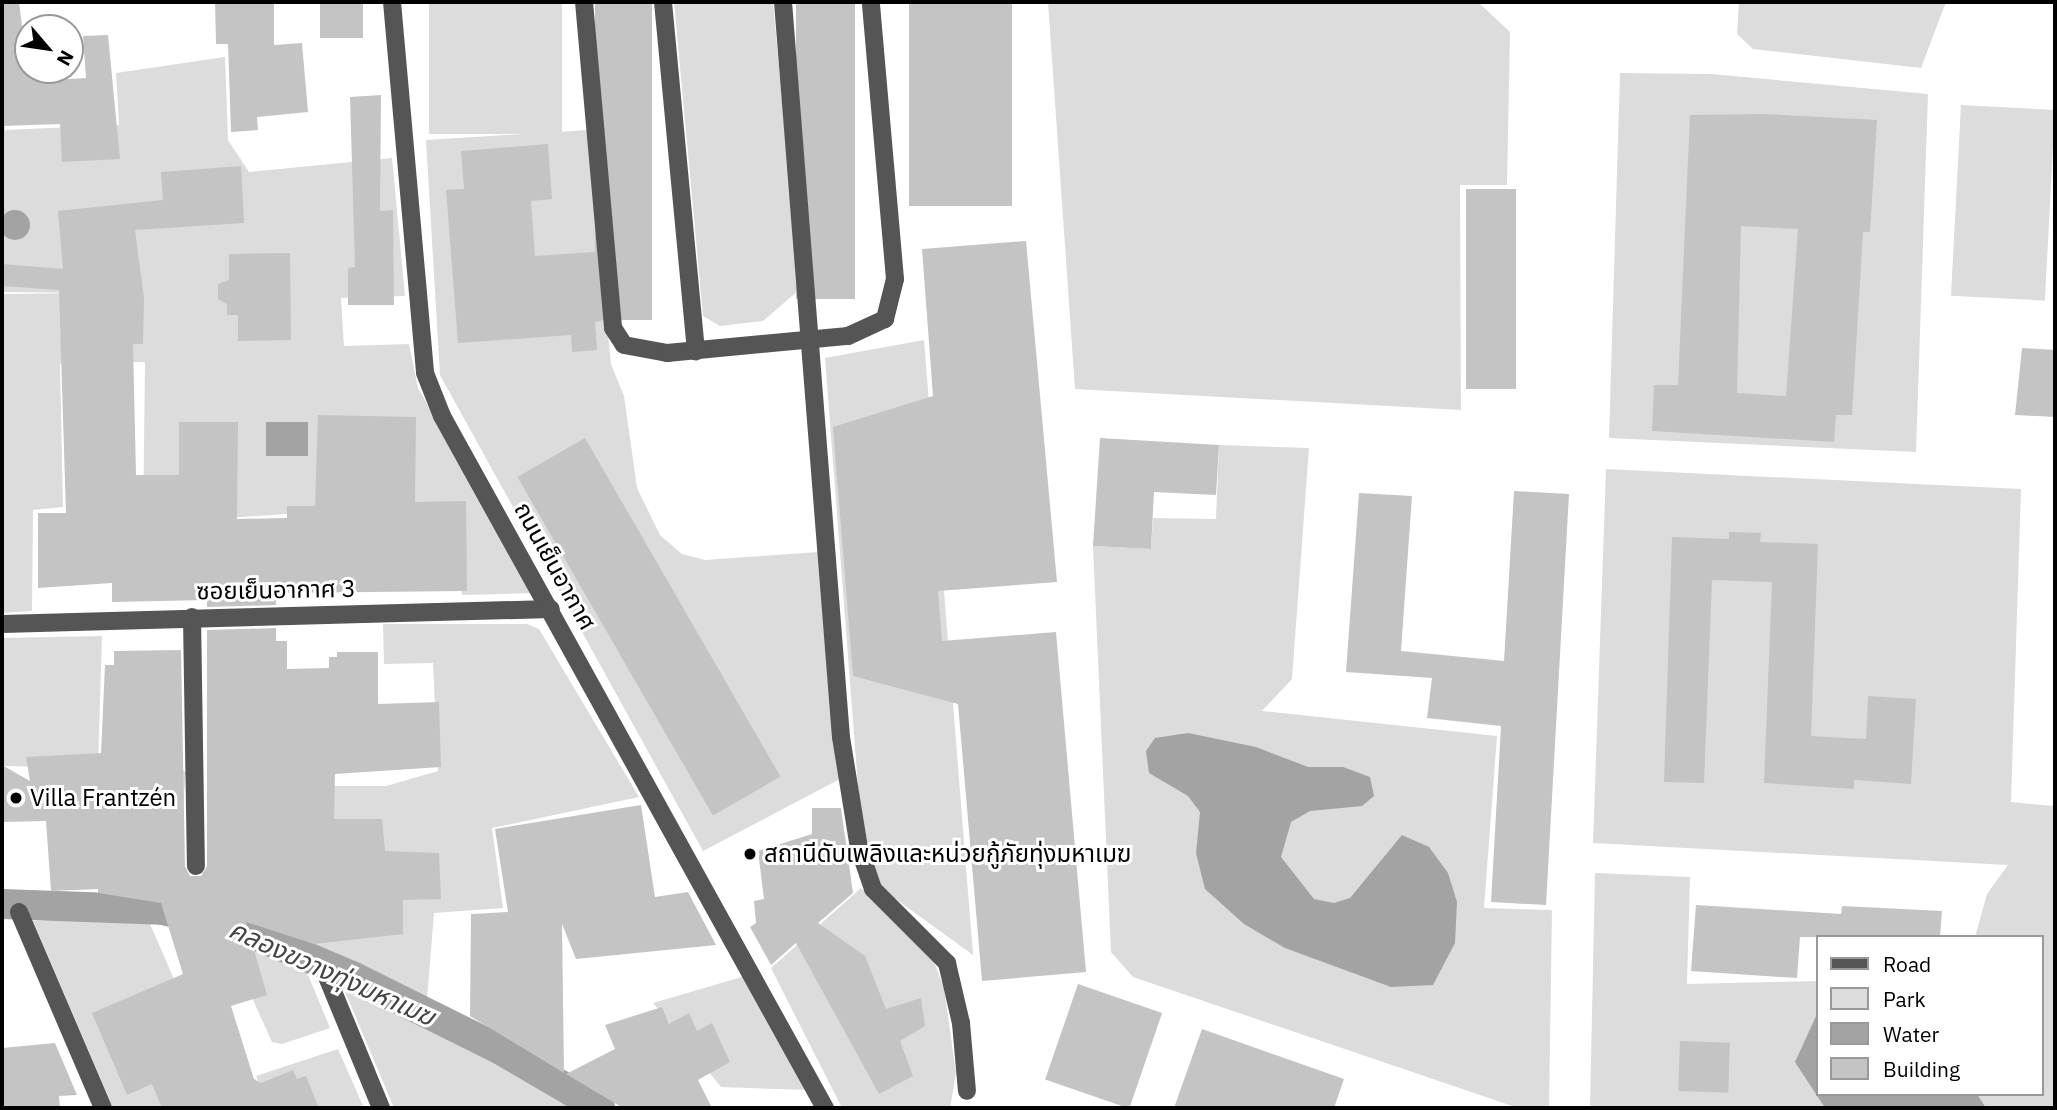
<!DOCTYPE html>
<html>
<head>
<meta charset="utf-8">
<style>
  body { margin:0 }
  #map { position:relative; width:2057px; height:1110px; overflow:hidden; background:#fff; font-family:"IBM Plex Sans","Noto Sans Thai",sans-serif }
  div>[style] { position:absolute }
  .green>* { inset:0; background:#dcdcdc; transform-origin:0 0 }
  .water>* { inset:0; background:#a3a3a3; transform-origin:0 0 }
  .round { border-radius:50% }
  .canal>* { height:30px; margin:-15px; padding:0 15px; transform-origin:15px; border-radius:15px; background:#a3a3a3 }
  .building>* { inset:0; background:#c4c4c4; transform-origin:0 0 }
  .minor>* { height:18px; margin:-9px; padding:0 9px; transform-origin:9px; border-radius:9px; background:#555 }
  .dots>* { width:19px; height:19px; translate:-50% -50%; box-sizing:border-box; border:4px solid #fff; border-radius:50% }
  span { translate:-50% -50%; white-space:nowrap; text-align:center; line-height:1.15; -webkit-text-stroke:6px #fff; paint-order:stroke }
  .street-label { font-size:24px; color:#000 }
  .poi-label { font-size:24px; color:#000 }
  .left { translate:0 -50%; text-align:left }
  .water-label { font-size:26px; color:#444; font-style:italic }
  .frame { position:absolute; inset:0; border:4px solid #000; pointer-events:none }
  .legend { position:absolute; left:1816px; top:935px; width:228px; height:161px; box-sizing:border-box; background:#fff; border:2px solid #999; margin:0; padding:9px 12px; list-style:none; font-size:21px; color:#000 }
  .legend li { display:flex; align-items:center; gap:14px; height:35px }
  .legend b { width:35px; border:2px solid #999 }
  .north { position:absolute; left:14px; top:14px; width:70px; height:70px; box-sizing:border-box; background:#fff; border:2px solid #999; border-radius:50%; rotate:119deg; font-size:19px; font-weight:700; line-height:28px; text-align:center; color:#000 }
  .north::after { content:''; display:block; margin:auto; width:24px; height:32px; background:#000; clip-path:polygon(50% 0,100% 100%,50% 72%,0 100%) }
</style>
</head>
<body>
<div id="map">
  <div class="green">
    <i style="left:429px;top:2px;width:133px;height:132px"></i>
    <i style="clip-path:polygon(674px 2px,773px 2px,799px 290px,763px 321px,720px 326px,703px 316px)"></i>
    <i style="clip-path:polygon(1048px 2px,1478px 2px,1510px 32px,1507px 185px,1460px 185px,1461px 410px,1075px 389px)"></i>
    <i style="clip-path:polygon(1739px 2px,1946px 2px,1921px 68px,1753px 49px,1737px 34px)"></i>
    <i style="clip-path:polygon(225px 57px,228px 140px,249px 172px,392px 158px,405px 296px,341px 298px,344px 346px,409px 344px,418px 388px,532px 593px,462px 595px,456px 514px,299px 513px,143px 524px,145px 362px,60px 364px,63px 507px,33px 510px,32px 611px,2px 613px,2px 294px,94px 293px,2px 292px,2px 81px,5px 130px,119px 125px,116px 73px)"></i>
    <i style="clip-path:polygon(1620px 73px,1711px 74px,1928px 94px,1916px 452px,1609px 438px)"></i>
    <i style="left:1961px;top:105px;width:94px;height:191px;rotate:3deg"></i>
    <i style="clip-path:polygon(588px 130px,611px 364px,624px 396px,637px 488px,660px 535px,682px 554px,705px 560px,819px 552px,840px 779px,703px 851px,440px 375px,426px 140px)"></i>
    <i style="clip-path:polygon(924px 340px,973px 955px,882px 889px,864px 864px,825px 358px)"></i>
    <i style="clip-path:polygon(1219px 445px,1309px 448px,1292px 679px,1262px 711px,1497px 736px,1484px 908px,1552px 910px,1549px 1108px,1518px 1108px,1133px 977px,1111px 952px,1093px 546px,1151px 549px,1153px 518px,1216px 519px)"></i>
    <i style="clip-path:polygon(1606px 469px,2021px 489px,2011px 802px,2054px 806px,2055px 797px,2055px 1108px,1590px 1108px,1595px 873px,1690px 877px,1687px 984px,1817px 981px,1817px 1094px,2041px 1094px,2041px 937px,1975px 937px,1987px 894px,2008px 865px,1593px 843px)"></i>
    <i style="clip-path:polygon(383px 624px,527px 624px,539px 629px,639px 797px,492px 828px,503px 908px,434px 913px,427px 999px,311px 945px,393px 920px,333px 825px,333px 786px,386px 786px,438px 771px,433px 663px,384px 664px)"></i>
    <i style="clip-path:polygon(102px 636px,98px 767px,170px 755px,186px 773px,182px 813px,98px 768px,2px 766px,2px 638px)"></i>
    <i style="clip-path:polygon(861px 888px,934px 962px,944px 988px,956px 1073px,950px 1108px,842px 1108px,771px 968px)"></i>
    <i style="clip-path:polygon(147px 917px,230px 1108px,204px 1108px,198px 1098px,161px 1108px,113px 1108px,33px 921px)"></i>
    <i style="clip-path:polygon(220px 927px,304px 965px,330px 1028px,282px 1044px,272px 1042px)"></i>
    <i style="clip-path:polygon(745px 976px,809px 1090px,721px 1087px,653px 1003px)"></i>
    <i style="clip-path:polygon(341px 982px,485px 1057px,574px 1108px,394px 1108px)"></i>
    <i style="clip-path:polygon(338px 1049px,364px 1108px,269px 1108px,256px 1076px)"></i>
  </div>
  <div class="water">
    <i class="round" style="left:0;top:210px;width:30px;height:30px"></i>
    <i style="left:266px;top:422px;width:42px;height:34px"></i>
    <i style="clip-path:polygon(1188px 733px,1256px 747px,1308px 767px,1343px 767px,1370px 777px,1374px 796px,1362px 806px,1310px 811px,1291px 822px,1281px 857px,1314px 899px,1334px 903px,1350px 898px,1402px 835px,1429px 847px,1448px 873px,1457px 902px,1455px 943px,1433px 985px,1391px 987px,1285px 948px,1244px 924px,1205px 889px,1196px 853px,1200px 812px,1188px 796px,1149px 773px,1146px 751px,1155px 738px)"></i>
    <i style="clip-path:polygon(1817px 1014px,1817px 1094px,1977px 1094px,1986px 1108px,1825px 1108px,1795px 1062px)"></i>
  </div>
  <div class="canal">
    <i style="left:2px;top:904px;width:160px;rotate:2.1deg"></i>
    <i style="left:162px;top:910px;width:76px;rotate:12.9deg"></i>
    <i style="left:236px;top:927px;width:126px;rotate:22.9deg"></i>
    <i style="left:352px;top:976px;width:166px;rotate:26.4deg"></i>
    <i style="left:501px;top:1050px;width:115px;rotate:30.4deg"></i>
  </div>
  <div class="building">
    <i style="clip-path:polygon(2px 2px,19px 2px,28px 73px,44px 73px,52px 80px,86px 78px,83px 36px,108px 35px,120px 159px,62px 162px,60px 124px,2px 126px)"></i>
    <i style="clip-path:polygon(215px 2px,274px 2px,274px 45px,302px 43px,308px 112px,257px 117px,258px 130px,231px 132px,228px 44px,216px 44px)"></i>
    <i style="left:320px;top:2px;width:43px;height:36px"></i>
    <i style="left:595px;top:2px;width:57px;height:318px"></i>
    <i style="left:796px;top:2px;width:59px;height:297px"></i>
    <i style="left:909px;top:2px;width:103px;height:204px"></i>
    <i style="clip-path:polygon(381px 95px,380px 211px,393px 210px,394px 305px,348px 305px,348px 268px,355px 267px,350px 97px)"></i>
    <i style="clip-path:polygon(evenodd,1764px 114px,1877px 120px,1870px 232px,1863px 232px,1852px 415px,1836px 415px,1834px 442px,1652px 431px,1654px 385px,1678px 385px,1690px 115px,1764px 114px,1741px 226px,1798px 229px,1786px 396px,1737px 393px,1741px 226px)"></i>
    <i style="clip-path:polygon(548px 144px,552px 199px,531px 201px,535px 256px,595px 252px,601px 321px,595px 322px,597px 350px,572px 352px,571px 335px,458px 343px,446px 190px,464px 189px,461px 151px)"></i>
    <i style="clip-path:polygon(241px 166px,244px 223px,135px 230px,144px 298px,143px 344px,133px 344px,136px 475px,179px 475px,179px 422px,238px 422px,237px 519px,287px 518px,287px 506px,315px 506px,318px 415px,416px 417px,415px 502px,466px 501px,467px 591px,276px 593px,276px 605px,207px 607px,207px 600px,112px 602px,112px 583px,38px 588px,38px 513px,66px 513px,59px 290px,2px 286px,2px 264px,63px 269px,58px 211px,163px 200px,161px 172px)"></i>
    <i style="left:1516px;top:189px;width:200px;height:50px;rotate:90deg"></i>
    <i style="clip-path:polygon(1026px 241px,1057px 582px,938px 591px,942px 641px,1056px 632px,1086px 972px,982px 981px,958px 704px,853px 676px,833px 427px,933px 396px,922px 249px)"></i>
    <i style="clip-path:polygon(290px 253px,291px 340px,238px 341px,238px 315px,227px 315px,227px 304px,218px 299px,218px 284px,229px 280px,229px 254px)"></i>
    <i style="clip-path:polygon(2022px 348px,2055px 350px,2055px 417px,2015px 415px)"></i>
    <i style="left:585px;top:438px;width:391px;height:78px;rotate:60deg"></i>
    <i style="clip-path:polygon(1100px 438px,1219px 445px,1216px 495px,1154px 492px,1151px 549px,1093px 546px)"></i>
    <i style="clip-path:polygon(1514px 491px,1569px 494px,1546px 905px,1491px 902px,1501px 726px,1427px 718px,1432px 678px,1346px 672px,1359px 493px,1412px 496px,1401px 651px,1504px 661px)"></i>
    <i style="clip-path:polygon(1729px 532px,1761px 533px,1760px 542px,1818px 544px,1811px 736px,1866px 739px,1868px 696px,1916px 699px,1911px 784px,1854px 780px,1854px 789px,1764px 783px,1772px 582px,1712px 580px,1704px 783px,1664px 782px,1672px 537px,1729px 539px)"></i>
    <i style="clip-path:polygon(276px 628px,276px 641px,287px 641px,287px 669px,329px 668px,329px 657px,337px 657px,337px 652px,378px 652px,378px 704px,439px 702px,441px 767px,335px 774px,334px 819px,382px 819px,385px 851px,439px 853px,441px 899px,403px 900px,403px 934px,314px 944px,246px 922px,267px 995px,231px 1006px,254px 1079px,261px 1083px,293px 1070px,297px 1079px,306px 1076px,319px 1108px,162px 1108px,152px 1084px,127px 1095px,92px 1013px,183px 974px,161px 903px,98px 893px,98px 889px,51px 891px,46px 821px,2px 822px,2px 765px,30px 781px,26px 757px,101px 753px,105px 665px,114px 665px,114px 651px,181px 650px,185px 866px,190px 876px,201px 876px,207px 866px,207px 630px)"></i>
    <i style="clip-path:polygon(641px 805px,655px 897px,688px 892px,716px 945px,576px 959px,562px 924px,564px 1073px,470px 1016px,471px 914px,508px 912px,495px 829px)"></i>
    <i style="clip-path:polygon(812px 808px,841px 808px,853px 893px,818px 923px,865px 956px,886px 1009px,921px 998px,925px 1026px,900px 1041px,913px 1076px,879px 1094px,796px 943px,771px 965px,750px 927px,756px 923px,754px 901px,764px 899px,758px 851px,812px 834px)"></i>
    <i style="clip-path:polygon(1696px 905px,1841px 914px,1842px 906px,1942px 911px,1940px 937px,1800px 937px,1797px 978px,1691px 971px)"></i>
    <i style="left:1078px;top:984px;width:89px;height:101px;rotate:19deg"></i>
    <i style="clip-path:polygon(662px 1007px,669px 1024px,689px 1013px,697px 1031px,712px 1023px,730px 1062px,698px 1080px,712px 1108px,623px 1108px,566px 1074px,615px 1049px,605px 1025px)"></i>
    <i style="clip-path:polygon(1202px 1029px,1344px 1079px,1334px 1108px,1174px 1108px)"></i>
    <i style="left:1680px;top:1041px;width:50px;height:50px;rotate:2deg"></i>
    <i style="clip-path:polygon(55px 1043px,77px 1095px,59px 1096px,60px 1108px,2px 1108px,2px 1048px)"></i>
  </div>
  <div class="minor">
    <i style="left:392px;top:2px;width:372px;rotate:84.9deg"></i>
    <i style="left:425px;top:373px;width:46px;rotate:68.4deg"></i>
    <i style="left:442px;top:416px;width:791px;rotate:61.04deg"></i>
    <i style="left:584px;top:2px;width:327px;rotate:84.9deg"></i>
    <i style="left:613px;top:328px;width:20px;rotate:57deg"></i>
    <i style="left:624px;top:345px;width:44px;rotate:10.5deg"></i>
    <i style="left:667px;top:353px;width:182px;rotate:-5.4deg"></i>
    <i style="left:848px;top:336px;width:41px;rotate:-24.7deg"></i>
    <i style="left:885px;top:319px;width:41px;rotate:-76deg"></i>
    <i style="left:895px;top:279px;width:278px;rotate:-95deg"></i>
    <i style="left:663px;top:2px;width:351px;rotate:84.6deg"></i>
    <i style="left:783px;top:2px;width:737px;rotate:85.49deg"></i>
    <i style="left:841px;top:737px;width:112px;rotate:80.8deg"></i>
    <i style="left:859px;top:848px;width:43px;rotate:71.1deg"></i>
    <i style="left:873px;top:889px;width:105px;rotate:45deg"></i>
    <i style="left:947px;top:963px;width:62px;rotate:76.9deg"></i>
    <i style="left:961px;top:1023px;width:68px;rotate:85deg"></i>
    <i style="left:192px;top:617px;width:249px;rotate:89.1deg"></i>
    <i style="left:2px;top:624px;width:549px;rotate:-1.57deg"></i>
    <i style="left:19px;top:912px;width:213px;rotate:66.8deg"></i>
    <i style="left:325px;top:972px;width:147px;rotate:67.6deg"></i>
  </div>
  <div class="dots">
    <i style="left:16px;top:798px;background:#000"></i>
    <i style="left:750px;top:854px;background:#000"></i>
  </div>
  <div class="street-label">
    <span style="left:555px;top:566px;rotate:61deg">ถนนเย็นอากาศ</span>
    <span style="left:276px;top:590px;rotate:-1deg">ซอยเย็นอากาศ 3</span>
  </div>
  <div class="poi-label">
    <span class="left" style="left:30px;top:798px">Villa Frantzén</span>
    <span class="left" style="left:764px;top:854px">สถานีดับเพลิงและหน่วยกู้ภัยทุ่งมหาเมฆ</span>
  </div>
  <div class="water-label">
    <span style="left:332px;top:973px;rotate:24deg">คลองขวางทุ่งมหาเมฆ</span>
  </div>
  <div class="frame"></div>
  <ul class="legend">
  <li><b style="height:9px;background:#555"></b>Road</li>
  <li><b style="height:19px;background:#dcdcdc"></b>Park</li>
  <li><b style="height:19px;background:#a3a3a3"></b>Water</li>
  <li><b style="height:19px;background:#c4c4c4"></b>Building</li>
  </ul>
  <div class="north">N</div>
</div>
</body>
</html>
